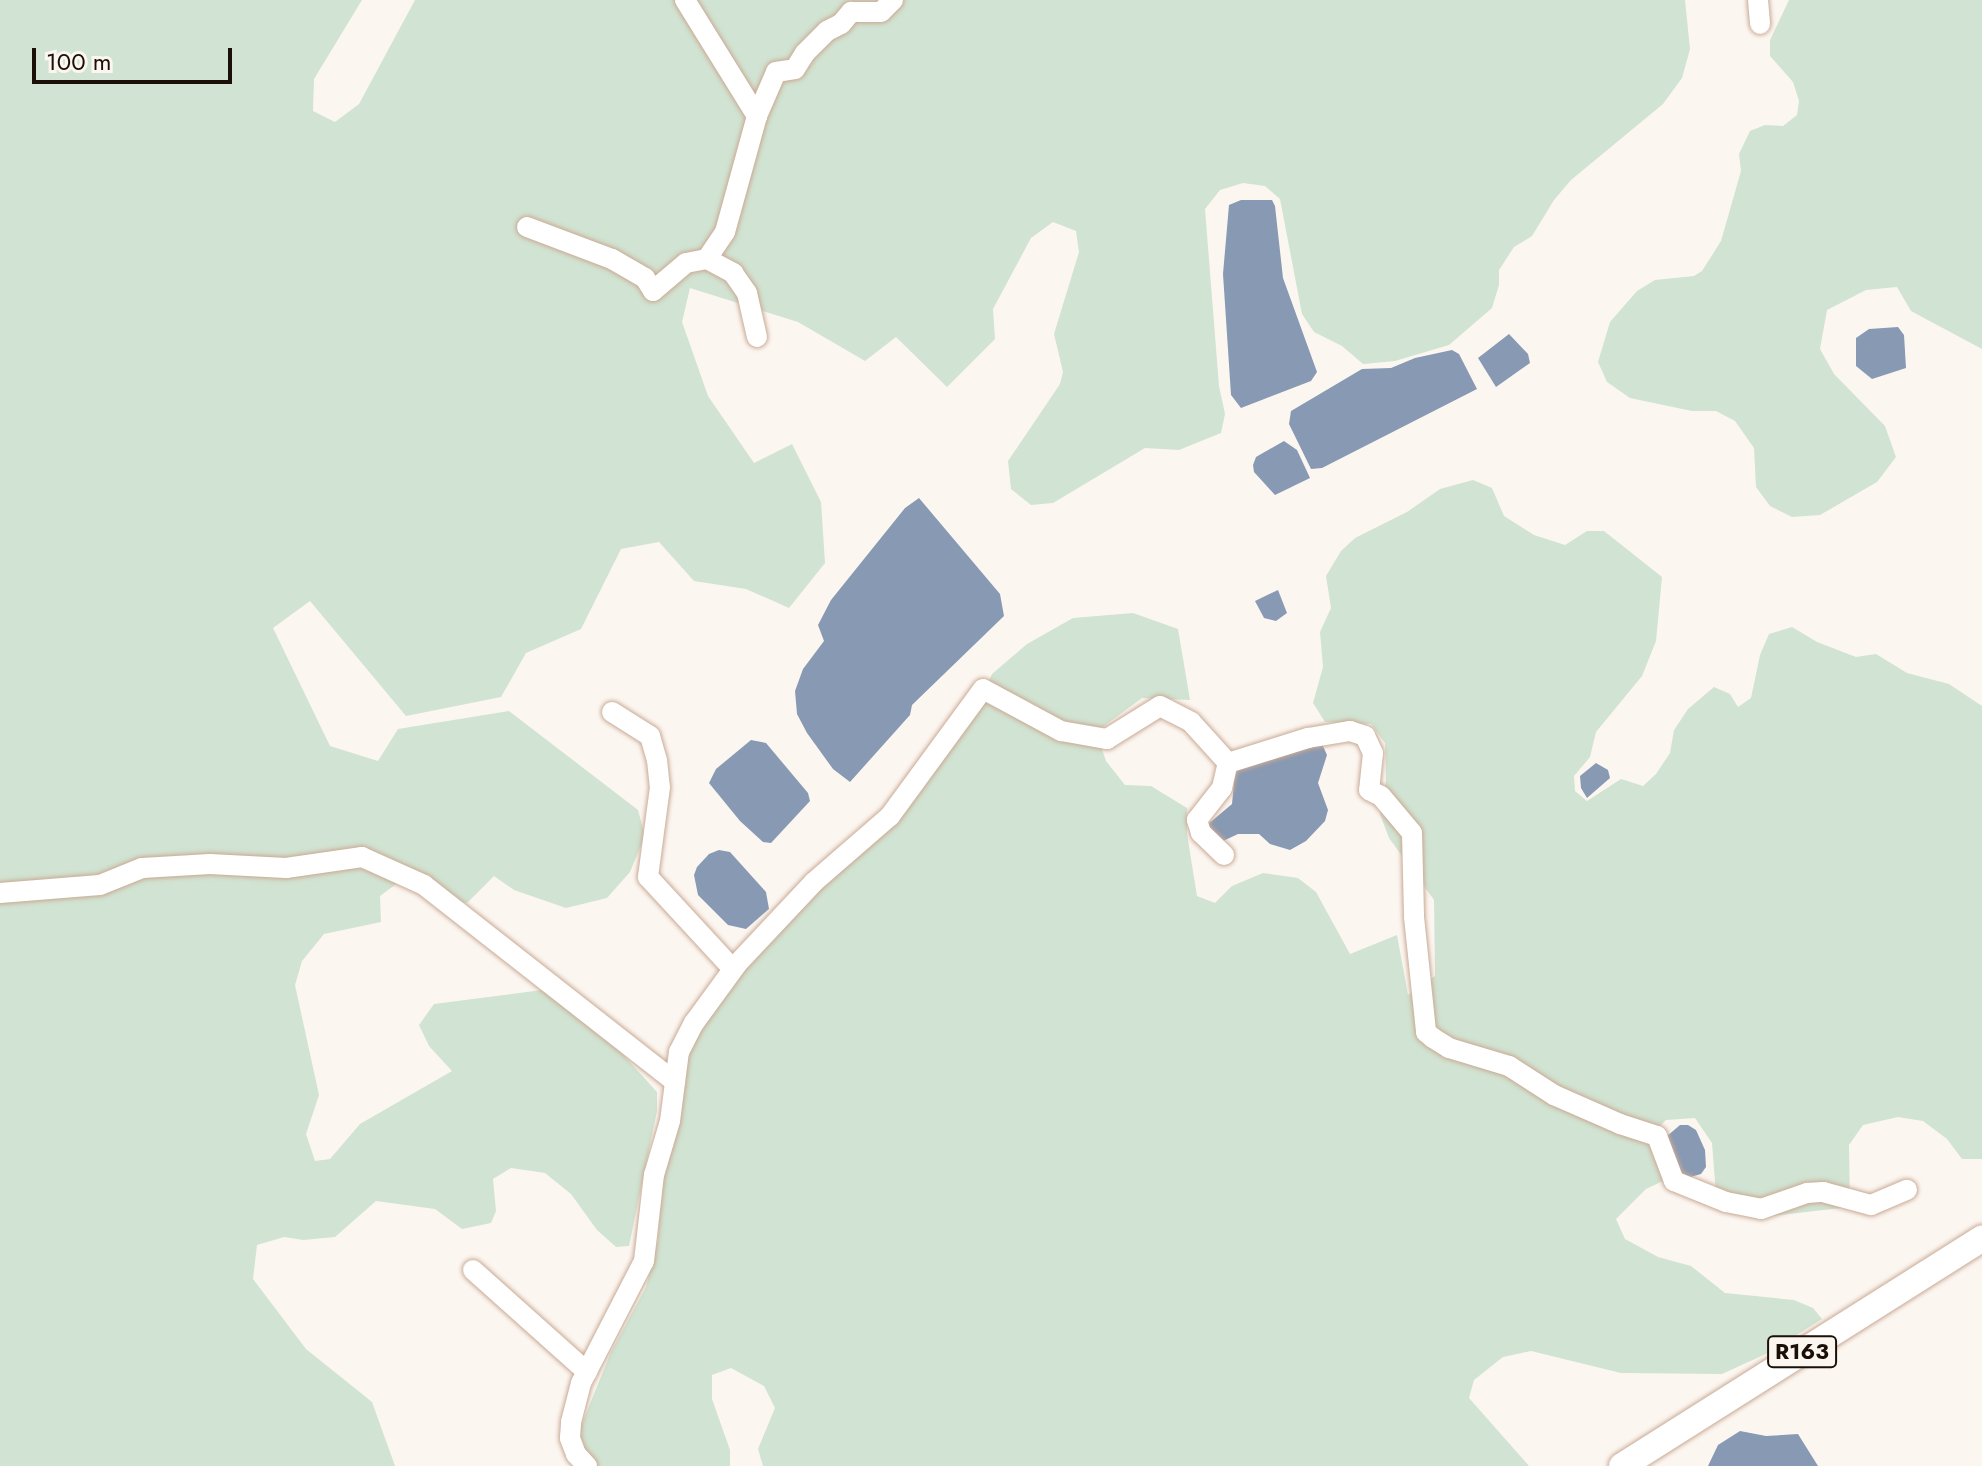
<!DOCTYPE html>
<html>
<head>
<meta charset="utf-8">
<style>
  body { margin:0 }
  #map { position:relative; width:1982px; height:1466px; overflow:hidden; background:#fcf6f1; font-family:Jost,sans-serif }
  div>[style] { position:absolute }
  .green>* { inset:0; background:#d1e3d2 }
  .water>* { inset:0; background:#8899b3 }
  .roads { filter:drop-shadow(0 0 2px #c9aa94) drop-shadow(0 0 2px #c9aa94) }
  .minor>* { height:20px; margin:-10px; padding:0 10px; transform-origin:10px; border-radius:10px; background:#fff }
  .major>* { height:26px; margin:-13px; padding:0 13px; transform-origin:13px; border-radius:13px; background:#fff }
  span { translate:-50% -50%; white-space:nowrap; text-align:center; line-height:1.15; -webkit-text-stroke:7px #fcf6f1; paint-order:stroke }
  .shield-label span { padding:2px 6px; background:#fcf6f1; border:2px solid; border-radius:6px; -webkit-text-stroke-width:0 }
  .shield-label { font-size:22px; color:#1b1008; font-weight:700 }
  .scale { position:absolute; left:32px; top:48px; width:200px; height:36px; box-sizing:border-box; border:4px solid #1b1008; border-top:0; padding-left:10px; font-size:24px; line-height:28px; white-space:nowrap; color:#1b1008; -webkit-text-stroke:6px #fcf6f1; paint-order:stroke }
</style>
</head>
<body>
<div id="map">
  <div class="green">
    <i style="clip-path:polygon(0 0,362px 0,314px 79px,313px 111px,335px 122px,359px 104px,415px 0,1685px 0,1690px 49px,1682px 78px,1663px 104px,1571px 180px,1554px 200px,1532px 236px,1514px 247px,1499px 270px,1499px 285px,1492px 308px,1449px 345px,1395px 361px,1363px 364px,1342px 346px,1314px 332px,1302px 314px,1280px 199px,1265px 186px,1243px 183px,1220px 190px,1205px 209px,1219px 386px,1225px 414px,1221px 433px,1179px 450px,1145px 448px,1053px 503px,1031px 505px,1011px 489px,1008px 461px,1060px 384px,1063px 372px,1054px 334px,1079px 252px,1076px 231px,1053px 222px,1031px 238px,993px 309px,995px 339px,947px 387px,896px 337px,865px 361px,798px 322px,690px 288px,682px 322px,708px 396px,754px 463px,792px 444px,821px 502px,825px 563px,789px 608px,746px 589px,694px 581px,659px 542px,621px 549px,581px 629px,526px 653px,501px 697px,406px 716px,310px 601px,273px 628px,330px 746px,378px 761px,398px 729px,509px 711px,638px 810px,645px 836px,630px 872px,607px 898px,566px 908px,514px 890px,494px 876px,467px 903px,449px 899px,415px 870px,380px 896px,381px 922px,324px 934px,302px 961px,295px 985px,319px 1095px,306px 1134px,315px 1161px,330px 1159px,360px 1124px,452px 1071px,429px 1046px,419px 1025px,434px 1004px,542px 990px,618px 1049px,657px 1092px,657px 1111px,629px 1246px,616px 1247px,597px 1230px,571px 1194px,545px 1173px,511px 1168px,493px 1179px,496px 1211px,491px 1223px,462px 1229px,435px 1209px,376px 1201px,335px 1237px,303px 1240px,284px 1237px,257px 1245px,253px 1279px,306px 1349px,372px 1402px,395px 1466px,0 1466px)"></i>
    <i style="clip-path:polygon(1789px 0,1982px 0,1982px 349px,1911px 311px,1897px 287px,1866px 290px,1827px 310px,1820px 349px,1834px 374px,1885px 426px,1896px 457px,1877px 482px,1820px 515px,1792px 517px,1770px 506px,1756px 487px,1754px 448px,1735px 421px,1716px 411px,1692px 411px,1630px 398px,1607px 382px,1598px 362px,1610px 322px,1637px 291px,1655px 280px,1694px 276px,1702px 271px,1721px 241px,1741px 171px,1739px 154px,1750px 131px,1765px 125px,1783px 126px,1797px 115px,1799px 101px,1793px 82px,1770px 56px,1770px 40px)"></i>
    <i style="clip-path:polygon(1473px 480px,1492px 488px,1504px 516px,1534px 535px,1565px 545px,1587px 531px,1604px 531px,1662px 577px,1656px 641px,1642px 676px,1596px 732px,1590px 757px,1574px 776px,1575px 791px,1587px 801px,1621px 779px,1643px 786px,1656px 774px,1670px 753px,1674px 730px,1688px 709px,1714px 687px,1730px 694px,1738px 707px,1751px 698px,1760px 655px,1769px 634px,1792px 627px,1817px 642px,1856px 657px,1876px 654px,1907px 673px,1949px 684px,1982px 706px,1982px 1159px,1962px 1159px,1947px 1139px,1923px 1121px,1898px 1117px,1863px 1125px,1849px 1145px,1850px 1207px,1772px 1216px,1717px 1208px,1712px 1143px,1695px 1118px,1666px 1120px,1659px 1127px,1665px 1180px,1646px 1189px,1616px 1219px,1625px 1239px,1658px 1257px,1691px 1266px,1725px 1293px,1794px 1300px,1813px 1308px,1822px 1319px,1768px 1353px,1722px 1374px,1621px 1373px,1531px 1351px,1503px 1357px,1474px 1380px,1469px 1398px,1529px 1466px,763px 1466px,758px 1449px,775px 1408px,764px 1386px,731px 1368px,712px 1375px,712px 1399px,730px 1450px,730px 1466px,595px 1466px,586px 1456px,579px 1431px,611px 1352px,646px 1287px,658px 1240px,662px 1177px,689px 1050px,701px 1025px,743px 964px,979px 703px,992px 674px,1027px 644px,1073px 618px,1133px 613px,1178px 629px,1190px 700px,1142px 698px,1096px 732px,1106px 761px,1125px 785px,1151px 786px,1187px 808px,1187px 834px,1197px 896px,1215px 903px,1232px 886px,1263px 873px,1298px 878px,1316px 892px,1350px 954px,1397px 935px,1408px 995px,1435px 976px,1434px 900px,1389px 838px,1380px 814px,1386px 780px,1385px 743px,1371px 724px,1325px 722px,1313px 703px,1323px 667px,1320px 632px,1331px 608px,1326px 576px,1341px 551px,1355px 538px,1407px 512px,1440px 489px)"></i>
  </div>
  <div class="water">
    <i style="clip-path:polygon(1241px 200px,1272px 200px,1275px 206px,1283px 278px,1317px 372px,1311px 381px,1241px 408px,1231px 395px,1223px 274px,1229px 205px)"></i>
    <i style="clip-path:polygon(1898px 327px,1904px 335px,1906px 368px,1872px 379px,1856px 366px,1856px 338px,1869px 329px)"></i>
    <i style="clip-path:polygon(1509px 334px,1528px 354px,1530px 363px,1496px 387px,1478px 358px)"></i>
    <i style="clip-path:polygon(1452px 350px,1459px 354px,1477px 389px,1322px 468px,1311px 469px,1289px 424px,1291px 411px,1362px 369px,1391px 368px,1415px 358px)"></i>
    <i style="clip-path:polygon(1284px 441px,1297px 450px,1310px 478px,1275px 495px,1254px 472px,1253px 465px,1256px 457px)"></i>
    <i style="clip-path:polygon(919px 498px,1000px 594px,1004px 616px,912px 705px,910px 715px,850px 782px,833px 769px,807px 733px,797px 714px,795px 691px,803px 669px,824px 641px,818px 625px,831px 600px,905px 508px)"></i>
    <i style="clip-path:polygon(1278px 590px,1287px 613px,1276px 621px,1264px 618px,1255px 601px)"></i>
    <i style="clip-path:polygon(751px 740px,766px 743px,808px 793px,810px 801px,771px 843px,763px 842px,740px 821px,709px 783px,716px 769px)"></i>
    <i style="clip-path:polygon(1322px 744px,1327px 755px,1318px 783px,1328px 810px,1325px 821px,1306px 841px,1290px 850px,1270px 844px,1259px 834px,1238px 834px,1221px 842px,1207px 825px,1232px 804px,1235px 771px)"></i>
    <i style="clip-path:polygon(1596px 763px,1608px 770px,1610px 778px,1587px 798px,1581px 788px,1580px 776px)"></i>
    <i style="clip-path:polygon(719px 850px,730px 852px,766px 892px,769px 909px,746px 929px,728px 925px,698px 895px,694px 875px,697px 867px,709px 854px)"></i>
    <i style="clip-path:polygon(1680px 1125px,1688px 1125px,1696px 1130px,1705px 1150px,1706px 1167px,1701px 1174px,1680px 1180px,1666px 1137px)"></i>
    <i style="clip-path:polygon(1740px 1431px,1766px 1436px,1798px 1434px,1818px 1466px,1708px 1466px,1718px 1445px)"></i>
  </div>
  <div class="roads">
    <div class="minor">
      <i style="left:685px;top:0;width:137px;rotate:58.2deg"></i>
      <i style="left:757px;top:116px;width:120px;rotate:105.4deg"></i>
      <i style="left:725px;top:232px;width:32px;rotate:124deg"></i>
      <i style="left:1758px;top:0;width:24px;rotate:85deg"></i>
      <i style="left:757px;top:116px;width:48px;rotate:-66.6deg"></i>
      <i style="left:776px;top:72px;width:19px;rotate:-9deg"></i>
      <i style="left:795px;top:69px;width:19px;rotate:-58deg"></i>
      <i style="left:805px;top:53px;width:31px;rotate:-45deg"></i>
      <i style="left:827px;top:31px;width:16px;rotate:-27deg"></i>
      <i style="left:841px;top:24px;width:16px;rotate:-50deg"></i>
      <i style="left:851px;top:12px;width:30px"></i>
      <i style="left:881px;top:12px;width:17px;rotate:-45deg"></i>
      <i style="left:527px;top:227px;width:91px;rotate:20.6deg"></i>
      <i style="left:612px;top:259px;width:38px;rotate:30deg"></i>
      <i style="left:645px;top:278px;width:15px;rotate:58deg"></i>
      <i style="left:653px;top:291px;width:43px;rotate:-40.3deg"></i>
      <i style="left:686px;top:263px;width:21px;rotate:-11deg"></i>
      <i style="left:707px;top:259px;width:30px;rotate:28deg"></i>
      <i style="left:733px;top:273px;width:24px;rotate:55deg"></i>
      <i style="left:747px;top:293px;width:45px;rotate:77.2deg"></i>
      <i style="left:612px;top:712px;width:45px;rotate:32.3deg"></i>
      <i style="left:650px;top:736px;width:25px;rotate:74deg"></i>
      <i style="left:657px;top:760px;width:27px;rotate:84deg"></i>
      <i style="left:660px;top:787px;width:91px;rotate:97.6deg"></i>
      <i style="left:648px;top:877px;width:125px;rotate:47.3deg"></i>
      <i style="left:1224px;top:855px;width:32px;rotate:-136deg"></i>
      <i style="left:1201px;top:833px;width:14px;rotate:-107deg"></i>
      <i style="left:1197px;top:820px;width:41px;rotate:-52deg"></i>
      <i style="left:1222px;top:788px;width:26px;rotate:-77deg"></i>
      <i style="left:1228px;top:763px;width:84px;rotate:-17.4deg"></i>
      <i style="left:1308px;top:738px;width:43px;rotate:-9.5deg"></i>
      <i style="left:1350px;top:731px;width:16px;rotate:18deg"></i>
      <i style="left:1365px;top:736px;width:19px;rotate:65deg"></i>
      <i style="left:1373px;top:753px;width:37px;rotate:96deg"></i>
      <i style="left:1369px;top:790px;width:13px;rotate:27deg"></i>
      <i style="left:1381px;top:796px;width:48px;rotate:50deg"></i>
      <i style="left:1412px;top:833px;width:84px;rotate:88.6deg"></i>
      <i style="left:1414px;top:917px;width:116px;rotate:84deg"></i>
      <i style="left:1426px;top:1032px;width:9px;rotate:41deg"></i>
      <i style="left:1433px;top:1038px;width:19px;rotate:32deg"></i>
      <i style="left:1449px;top:1048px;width:63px;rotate:16.7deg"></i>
      <i style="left:1509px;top:1066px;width:54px;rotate:32.8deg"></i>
      <i style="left:1554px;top:1095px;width:72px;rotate:23.7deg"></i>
      <i style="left:1620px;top:1124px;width:39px;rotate:18deg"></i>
      <i style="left:1657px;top:1136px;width:48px;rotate:69.3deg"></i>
      <i style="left:1674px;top:1181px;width:56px;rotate:22deg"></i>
      <i style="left:1726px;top:1202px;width:36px;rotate:11deg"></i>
      <i style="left:1761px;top:1209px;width:49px;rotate:-19.2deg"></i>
      <i style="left:1807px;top:1193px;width:16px;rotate:-4deg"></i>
      <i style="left:1823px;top:1192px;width:50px;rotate:15.2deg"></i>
      <i style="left:1871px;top:1205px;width:39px;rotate:-23deg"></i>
      <i style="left:0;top:893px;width:100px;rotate:-4.6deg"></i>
      <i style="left:100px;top:885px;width:45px;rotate:-22deg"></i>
      <i style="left:142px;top:868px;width:68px;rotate:-3.4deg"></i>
      <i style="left:210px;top:864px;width:76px;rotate:3deg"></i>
      <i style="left:286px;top:868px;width:77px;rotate:-8.2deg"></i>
      <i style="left:362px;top:857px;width:68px;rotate:24.3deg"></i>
      <i style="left:424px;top:885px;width:319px;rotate:38.1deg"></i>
      <i style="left:473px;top:1270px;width:153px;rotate:41.8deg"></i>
      <i style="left:587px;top:1466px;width:16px;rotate:-133deg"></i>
      <i style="left:576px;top:1454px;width:17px;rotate:-111deg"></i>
      <i style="left:570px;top:1438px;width:16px;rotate:-86deg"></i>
      <i style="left:571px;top:1422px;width:40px;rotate:-75.6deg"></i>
      <i style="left:581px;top:1383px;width:137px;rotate:-62.7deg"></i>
      <i style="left:644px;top:1261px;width:87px;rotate:-83.4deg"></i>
      <i style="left:654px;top:1175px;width:56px;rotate:-73.5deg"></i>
      <i style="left:670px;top:1121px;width:70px;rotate:-82.6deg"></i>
      <i style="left:679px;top:1052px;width:33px;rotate:-63deg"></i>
      <i style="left:694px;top:1023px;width:73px;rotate:-53.9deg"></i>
      <i style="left:737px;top:964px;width:112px;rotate:-46.8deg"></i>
      <i style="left:814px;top:882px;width:101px;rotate:-41deg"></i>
      <i style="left:890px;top:816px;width:157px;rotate:-53.8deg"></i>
      <i style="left:983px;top:689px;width:89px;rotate:28.3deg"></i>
      <i style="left:1061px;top:731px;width:47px;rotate:9.9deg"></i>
      <i style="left:1107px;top:739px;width:62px;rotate:-31.9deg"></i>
      <i style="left:1160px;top:706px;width:35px;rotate:27deg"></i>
      <i style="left:1191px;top:722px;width:55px;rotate:47.9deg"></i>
    </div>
    <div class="major">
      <i style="left:1622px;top:1466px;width:426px;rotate:-32.3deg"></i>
    </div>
  </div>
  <div class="shield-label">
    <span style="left:1802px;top:1352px">R163</span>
  </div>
  <div class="scale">100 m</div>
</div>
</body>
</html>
